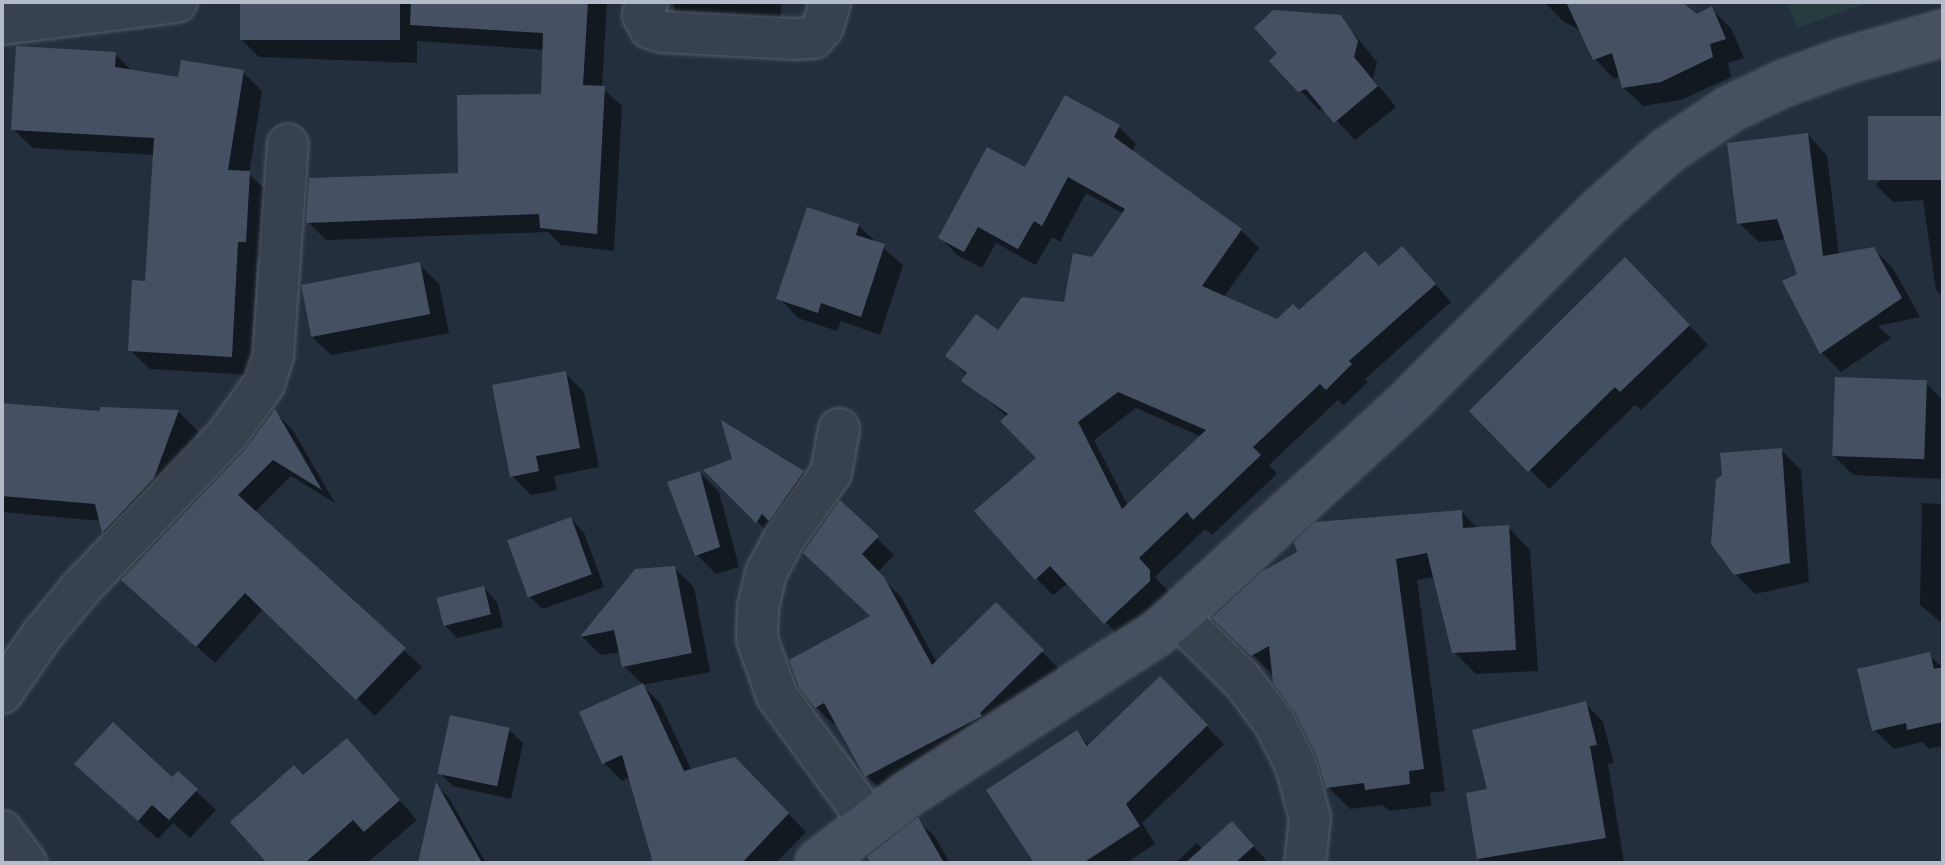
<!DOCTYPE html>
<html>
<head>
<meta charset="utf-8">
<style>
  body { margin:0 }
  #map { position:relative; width:1945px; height:865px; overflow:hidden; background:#242f3e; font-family:"Nunito Sans",sans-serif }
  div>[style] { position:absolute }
  .green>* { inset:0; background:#263c3f }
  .shadow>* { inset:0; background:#0007 }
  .building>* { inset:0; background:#455162; transform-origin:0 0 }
  .roads { filter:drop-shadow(0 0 2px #565f6c) drop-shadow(0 0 2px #565f6c) }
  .minor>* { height:40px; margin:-20px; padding:0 20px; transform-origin:20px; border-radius:20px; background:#38414e }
  .secondary>* { height:44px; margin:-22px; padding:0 22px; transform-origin:22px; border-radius:22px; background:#465061 }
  span { translate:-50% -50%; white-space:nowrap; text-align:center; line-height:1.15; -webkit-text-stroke:6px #1d2633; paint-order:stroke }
  .frame { position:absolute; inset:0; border:4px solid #b4bcc9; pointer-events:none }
</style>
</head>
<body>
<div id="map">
  <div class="green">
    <i style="clip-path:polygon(1787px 2px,1869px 2px,1797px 28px)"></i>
  </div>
  <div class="shadow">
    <i style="clip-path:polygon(242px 2px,607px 2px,602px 88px,622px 106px,614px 251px,561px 245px,548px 232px,326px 240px,308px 222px,460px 175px,543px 96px,545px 50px,417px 41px,417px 63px,259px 57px,241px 39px)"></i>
    <i style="clip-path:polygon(674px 2px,782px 2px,778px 33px,693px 28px,674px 9px)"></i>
    <i style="clip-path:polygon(1544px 2px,1679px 2px,1696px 16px,1711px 9px,1731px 28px,1744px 58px,1728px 63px,1731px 77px,1681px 100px,1643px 106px,1623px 87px,1620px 76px,1614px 79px,1595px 59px,1581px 31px,1563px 21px)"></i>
    <i style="clip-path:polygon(1340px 17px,1377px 62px,1373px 79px,1396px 107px,1355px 140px,1325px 108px,1319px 110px,1300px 90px,1280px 53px)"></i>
    <i style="clip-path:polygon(115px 54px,132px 71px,180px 79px,243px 72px,262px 91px,249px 174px,268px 192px,265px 261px,257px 260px,251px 375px,150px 369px,130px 350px,147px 283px,155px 155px,33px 148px,13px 129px)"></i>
    <i style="clip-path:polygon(1943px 118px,1943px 297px,1936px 290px,1923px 200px,1893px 202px,1876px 185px)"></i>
    <i style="clip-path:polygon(evenodd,1119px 127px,1136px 144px,1132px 152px,1241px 230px,1259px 248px,1223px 298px,1278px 322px,1379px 268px,1419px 266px,1451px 302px,1365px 379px,1368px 382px,1344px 405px,1338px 400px,1269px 465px,1277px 474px,1212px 535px,1205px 529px,1155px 577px,1171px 594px,1122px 639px,1068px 583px,1053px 595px,1036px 578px,1039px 458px,1008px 417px,964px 380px,967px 375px,947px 356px,1066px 304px,1124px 214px,1086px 193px,1060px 242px,1052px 237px,1036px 265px,996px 243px,982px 268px,957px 255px,940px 237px,1025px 170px,1119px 127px,1136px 408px,1202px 437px,1128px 506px,1094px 440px,1136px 408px)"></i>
    <i style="clip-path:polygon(1808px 135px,1827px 155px,1839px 255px,1873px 249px,1893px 268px,1920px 317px,1878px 326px,1891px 338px,1841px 372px,1822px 353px,1785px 282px,1799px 275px,1787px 239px,1759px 242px,1739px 223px)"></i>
    <i style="clip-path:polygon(858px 226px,903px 265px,880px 335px,841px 321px,837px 331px,798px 318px,779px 298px)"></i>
    <i style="clip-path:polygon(1625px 259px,1708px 345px,1641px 410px,1635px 405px,1549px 489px,1472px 411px)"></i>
    <i style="clip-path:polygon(419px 264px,439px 284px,449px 333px,331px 355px,311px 336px)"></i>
    <i style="clip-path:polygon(565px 373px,584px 392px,599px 467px,554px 476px,557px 490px,531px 495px,512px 476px)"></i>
    <i style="clip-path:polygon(1926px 383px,1943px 400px,1942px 479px,1853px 475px,1833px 455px)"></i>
    <i style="clip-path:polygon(2px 405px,100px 413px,102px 409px,179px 412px,198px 431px,173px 498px,122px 551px,103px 532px,101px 521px,2px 512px)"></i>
    <i style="clip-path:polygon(275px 412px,292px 429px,335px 503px,291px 476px,254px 513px,422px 667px,375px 716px,263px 609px,215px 663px,141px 597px)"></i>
    <i style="clip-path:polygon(724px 424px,803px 473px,822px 492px,776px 540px,706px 471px,734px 461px)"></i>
    <i style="clip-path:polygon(1781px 450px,1801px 470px,1809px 582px,1755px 594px,1735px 574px)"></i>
    <i style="clip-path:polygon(700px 473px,719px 492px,739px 567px,716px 574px,697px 555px)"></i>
    <i style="clip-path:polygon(840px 503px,894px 555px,877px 573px,901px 597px,937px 663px,996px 605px,1059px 669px,996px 731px,884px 793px,867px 776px,837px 722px,833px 724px,816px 707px,872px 617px)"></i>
    <i style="clip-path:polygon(1922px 503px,1943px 504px,1943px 624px,1920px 605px)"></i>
    <i style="clip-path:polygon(1462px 512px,1478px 529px,1508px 527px,1530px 550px,1538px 671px,1476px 674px,1454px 652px,1435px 577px,1417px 580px,1445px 791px,1430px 793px,1431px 806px,1389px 811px,1383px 805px,1350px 809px,1328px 787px,1319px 755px,1275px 677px,1215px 618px,1300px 553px,1316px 524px)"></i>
    <i style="clip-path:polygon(571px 519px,584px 533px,604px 587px,543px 609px,529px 596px)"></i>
    <i style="clip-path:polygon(674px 568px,694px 587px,710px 672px,642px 685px,660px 703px,692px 771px,735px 759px,806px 832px,776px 863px,655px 863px,631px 777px,622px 781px,604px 763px,581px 713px,643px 685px,624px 666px,621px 652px,601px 655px,582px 637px,636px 571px)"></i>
    <i style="clip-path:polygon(484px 588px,497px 602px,503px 627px,457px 638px,444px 624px)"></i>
    <i style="clip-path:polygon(1929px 655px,1943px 668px,1943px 746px,1929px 749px,1922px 742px,1894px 749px,1874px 730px)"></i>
    <i style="clip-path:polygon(1160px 678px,1224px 744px,1142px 823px,1155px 844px,1126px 863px,1037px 863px,1077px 733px,1090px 746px)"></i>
    <i style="clip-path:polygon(1585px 703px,1603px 722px,1614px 763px,1608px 764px,1624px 863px,1480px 863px,1468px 794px,1490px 791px)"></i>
    <i style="clip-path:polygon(452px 718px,509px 730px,523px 743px,511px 799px,453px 786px,440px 773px)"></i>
    <i style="clip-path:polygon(347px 740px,417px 820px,367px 863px,269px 863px,303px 777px)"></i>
    <i style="clip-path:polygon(178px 774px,216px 810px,190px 838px,173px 823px,158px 839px,96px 783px,172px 780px)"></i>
    <i style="clip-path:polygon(437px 786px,449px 798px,486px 863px,424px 863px)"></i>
    <i style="clip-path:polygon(918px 820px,935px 837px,950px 863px,873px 863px)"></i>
    <i style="clip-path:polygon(1245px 837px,1266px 860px,1263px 863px,1175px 863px,1197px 843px,1203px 849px)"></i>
  </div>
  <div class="building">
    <i style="left:240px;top:2px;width:160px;height:38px"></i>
    <i style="clip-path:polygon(411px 2px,588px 2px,583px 85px,605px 86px,597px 234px,540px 228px,539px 214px,306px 223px,309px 178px,458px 173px,457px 95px,541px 94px,543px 33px,410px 25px)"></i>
    <i style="clip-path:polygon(1566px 2px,1682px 2px,1697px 14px,1712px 6px,1726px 39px,1710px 44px,1713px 57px,1661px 82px,1622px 88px,1612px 53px,1593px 60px)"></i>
    <i style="clip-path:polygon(1273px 10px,1341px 15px,1358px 41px,1354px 57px,1378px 86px,1334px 123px,1306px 89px,1298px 92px,1269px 61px,1277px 53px,1254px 28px)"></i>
    <i style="clip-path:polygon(16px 46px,116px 52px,115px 67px,178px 77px,181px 60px,244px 70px,228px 170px,250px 171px,246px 242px,238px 242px,232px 357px,128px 351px,132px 280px,145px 281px,154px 138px,11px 130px)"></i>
    <i style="clip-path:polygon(evenodd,1065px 95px,1120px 125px,1114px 137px,1242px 229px,1202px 286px,1277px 319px,1293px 304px,1299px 310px,1365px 251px,1379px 266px,1402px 246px,1436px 284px,1349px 361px,1352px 364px,1326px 390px,1320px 384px,1253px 447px,1261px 455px,1193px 520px,1187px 512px,1139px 558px,1150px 570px,1150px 581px,1104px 624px,1050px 566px,1035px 580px,974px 511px,1036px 458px,1000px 421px,1008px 414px,961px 381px,967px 373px,945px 356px,976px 314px,998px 330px,1022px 297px,1064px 302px,1073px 253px,1092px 257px,1125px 209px,1068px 177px,1042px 226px,1034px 221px,1018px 249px,978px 227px,964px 252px,938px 238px,987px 147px,1025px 167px,1065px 95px,1118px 392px,1206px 430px,1122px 509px,1078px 422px,1118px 392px)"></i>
    <i style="left:1943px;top:116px;width:64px;height:75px;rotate:90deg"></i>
    <i style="clip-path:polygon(1808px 133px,1823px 256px,1874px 247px,1902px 298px,1820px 354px,1782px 281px,1797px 274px,1777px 219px,1737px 224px,1727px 143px)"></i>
    <i style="clip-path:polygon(807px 207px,859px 224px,856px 235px,885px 244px,861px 317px,821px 303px,818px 313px,776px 299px)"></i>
    <i style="clip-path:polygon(1625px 257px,1690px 325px,1620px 392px,1615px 387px,1528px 472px,1469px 411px)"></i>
    <i style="left:420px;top:262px;width:53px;height:121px;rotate:79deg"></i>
    <i style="clip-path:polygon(566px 371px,580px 448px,536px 456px,539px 471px,510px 477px,492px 385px)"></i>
    <i style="left:1835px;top:377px;width:92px;height:79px;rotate:2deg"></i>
    <i style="clip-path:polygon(2px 403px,99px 411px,101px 407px,179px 410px,154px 478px,102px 533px,95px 504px,2px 496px)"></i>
    <i style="clip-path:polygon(275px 409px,322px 490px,273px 460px,238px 495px,406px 648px,356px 700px,245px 593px,196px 647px,121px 580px,244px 451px)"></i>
    <i style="clip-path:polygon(721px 420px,804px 471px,769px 521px,762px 514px,756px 523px,703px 470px,732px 459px)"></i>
    <i style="clip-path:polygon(1782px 448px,1790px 563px,1734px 575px,1711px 544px,1716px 480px,1722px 475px,1720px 453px)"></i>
    <i style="clip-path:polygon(700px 471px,720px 547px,695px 556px,667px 482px)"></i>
    <i style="clip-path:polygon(840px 500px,879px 536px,862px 554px,884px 577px,932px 665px,996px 602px,1044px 650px,980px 713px,982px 716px,865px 777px,824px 703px,815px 708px,799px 687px,789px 660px,870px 616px,803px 553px)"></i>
    <i style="clip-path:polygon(1462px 510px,1463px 528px,1509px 525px,1516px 650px,1452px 653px,1427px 553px,1396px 559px,1424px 769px,1409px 771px,1410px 784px,1365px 790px,1364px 783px,1326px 788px,1317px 756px,1295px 712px,1273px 683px,1269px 646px,1251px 656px,1212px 618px,1261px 572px,1297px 552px,1294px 542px,1315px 522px)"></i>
    <i style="left:571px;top:517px;width:61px;height:68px;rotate:70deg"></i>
    <i style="clip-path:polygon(675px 566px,692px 653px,622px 667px,614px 630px,580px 637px,635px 569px)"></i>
    <i style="left:484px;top:586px;width:29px;height:49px;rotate:76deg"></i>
    <i style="clip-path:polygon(1930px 652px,1934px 669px,1943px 667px,1943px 722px,1907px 730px,1906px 723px,1872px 731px,1857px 669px)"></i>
    <i style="clip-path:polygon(1160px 676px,1208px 725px,1126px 804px,1140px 826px,1083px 863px,1034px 863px,986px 790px,1077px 730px,1087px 746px)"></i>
    <i style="clip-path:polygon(643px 683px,684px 771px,735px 757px,789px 813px,742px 863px,653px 863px,622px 755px,602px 764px,579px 712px)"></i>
    <i style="clip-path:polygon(1586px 701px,1597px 745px,1590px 746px,1606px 838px,1477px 859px,1466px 793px,1487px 789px,1472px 730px)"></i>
    <i style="left:450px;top:715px;width:61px;height:60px;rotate:12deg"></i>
    <i style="clip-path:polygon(113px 722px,172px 777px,178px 771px,198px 789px,169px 820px,152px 805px,138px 821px,74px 764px)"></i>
    <i style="clip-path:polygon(347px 738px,400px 800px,364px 832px,353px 820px,305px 863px,267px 863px,230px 822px,294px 765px,303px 775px)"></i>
    <i style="clip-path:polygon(436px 782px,482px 863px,418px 863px)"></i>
    <i style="clip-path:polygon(918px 817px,944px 863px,871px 863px,867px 857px)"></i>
    <i style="clip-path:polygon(1232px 821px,1254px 846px,1235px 863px,1185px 863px)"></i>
  </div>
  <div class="roads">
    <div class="minor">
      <i style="left:647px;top:2px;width:14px;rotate:107deg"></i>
      <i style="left:643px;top:15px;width:15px;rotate:62deg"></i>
      <i style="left:650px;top:28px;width:13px;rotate:18deg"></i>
      <i style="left:662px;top:32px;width:134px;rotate:3deg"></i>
      <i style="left:796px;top:39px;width:17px;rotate:-3deg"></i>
      <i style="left:813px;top:38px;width:15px;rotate:-48deg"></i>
      <i style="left:823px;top:27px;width:26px;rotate:-74deg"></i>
      <i style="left:2px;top:24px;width:176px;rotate:-7.2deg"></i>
      <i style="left:839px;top:429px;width:45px;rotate:100.3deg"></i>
      <i style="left:831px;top:473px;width:81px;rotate:125.5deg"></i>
      <i style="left:784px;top:539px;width:38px;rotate:118deg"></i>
      <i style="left:766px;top:573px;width:35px;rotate:103deg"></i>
      <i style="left:758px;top:607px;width:32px;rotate:92deg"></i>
      <i style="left:757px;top:639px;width:60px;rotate:70.7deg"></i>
      <i style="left:777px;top:696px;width:155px;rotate:53.6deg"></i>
      <i style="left:1177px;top:616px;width:91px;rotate:44.6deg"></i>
      <i style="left:1242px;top:680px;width:53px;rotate:52.7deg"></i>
      <i style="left:1274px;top:722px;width:49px;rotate:63.4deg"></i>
      <i style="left:1296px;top:766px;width:54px;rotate:74.9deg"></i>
      <i style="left:1310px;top:818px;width:45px;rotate:96.3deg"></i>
      <i style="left:2px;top:693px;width:70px;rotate:-55.4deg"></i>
      <i style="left:42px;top:635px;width:61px;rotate:-50.3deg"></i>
      <i style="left:81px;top:588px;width:211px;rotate:-46.3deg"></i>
      <i style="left:227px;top:435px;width:63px;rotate:-54deg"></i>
      <i style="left:264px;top:384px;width:28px;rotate:-72deg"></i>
      <i style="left:273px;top:357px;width:213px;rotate:-86deg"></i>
      <i style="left:2px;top:831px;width:40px;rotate:53deg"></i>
    </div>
    <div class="secondary">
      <i style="left:818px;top:863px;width:111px;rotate:-37.7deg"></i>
      <i style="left:906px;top:795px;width:297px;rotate:-32.8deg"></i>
      <i style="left:1156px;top:634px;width:28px;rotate:-41deg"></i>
      <i style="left:1177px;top:616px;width:324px;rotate:-42.7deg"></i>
      <i style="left:1415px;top:396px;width:266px;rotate:-45deg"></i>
      <i style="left:1603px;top:208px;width:86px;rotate:-41.7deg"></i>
      <i style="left:1667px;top:151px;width:76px;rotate:-33.7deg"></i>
      <i style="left:1730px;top:109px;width:58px;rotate:-25.7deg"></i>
      <i style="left:1782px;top:84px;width:67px;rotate:-20.1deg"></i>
      <i style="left:1845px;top:61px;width:102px;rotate:-15.9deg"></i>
    </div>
  </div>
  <div class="frame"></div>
</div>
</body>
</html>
